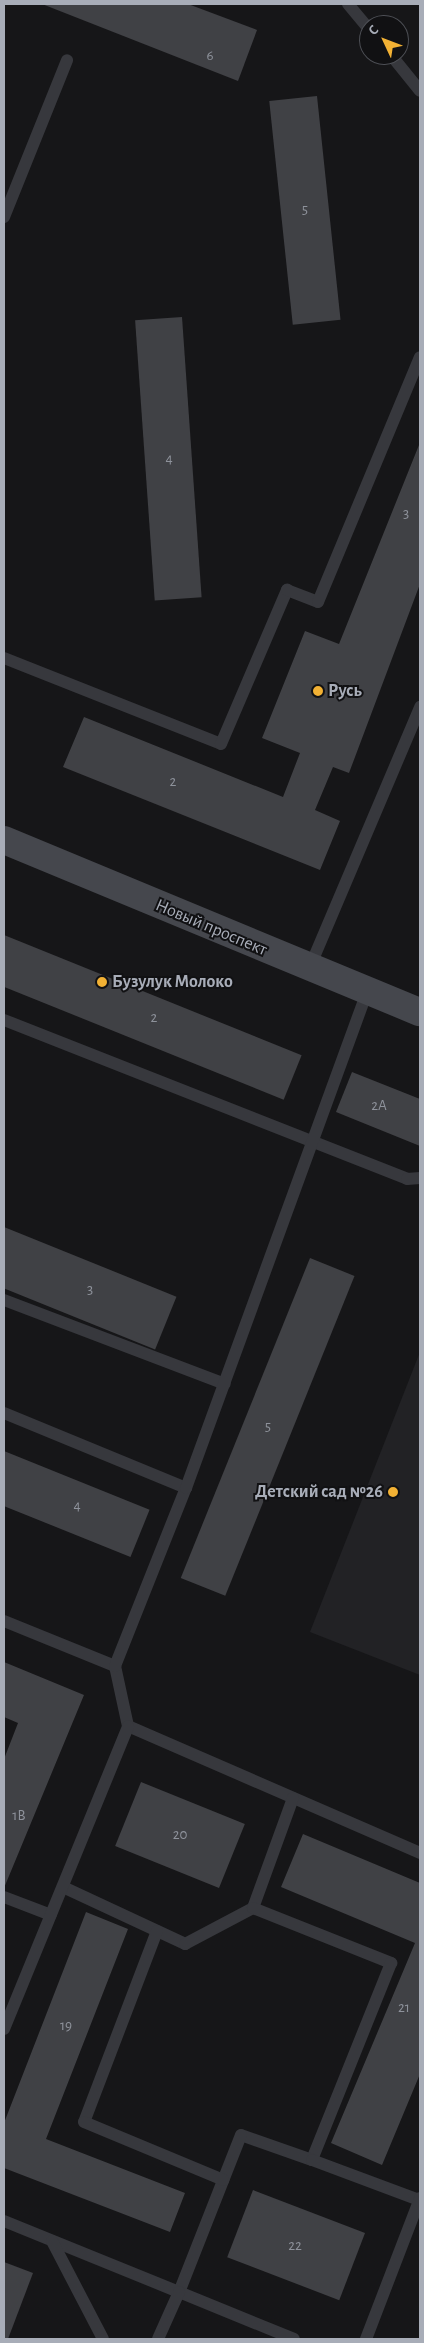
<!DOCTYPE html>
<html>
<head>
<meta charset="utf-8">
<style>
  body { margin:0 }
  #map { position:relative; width:424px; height:2343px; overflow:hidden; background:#161618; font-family:"Alegreya Sans",sans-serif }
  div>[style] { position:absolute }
  .built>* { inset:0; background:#222225 }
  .building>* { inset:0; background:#404145; transform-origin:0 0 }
  .lane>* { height:12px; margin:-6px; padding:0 6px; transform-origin:6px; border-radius:6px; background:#37383d }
  .secondary>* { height:28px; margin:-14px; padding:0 14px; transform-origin:14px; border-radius:14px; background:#45474d }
  .dots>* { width:14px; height:14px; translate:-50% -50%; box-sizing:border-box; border:2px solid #111113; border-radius:50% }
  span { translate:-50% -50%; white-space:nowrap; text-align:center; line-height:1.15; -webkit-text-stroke:4px #111113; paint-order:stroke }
  .number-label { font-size:15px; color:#8e929b }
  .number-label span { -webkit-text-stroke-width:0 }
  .poi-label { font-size:18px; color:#a8adb8; font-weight:700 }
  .left { translate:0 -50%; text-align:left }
  .right { translate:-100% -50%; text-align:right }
  .street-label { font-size:18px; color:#a8adb8 }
  .frame { position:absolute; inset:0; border:5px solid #a8adb8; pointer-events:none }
  .north { position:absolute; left:359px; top:15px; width:50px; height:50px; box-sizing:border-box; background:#111113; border:1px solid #4d4f55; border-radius:50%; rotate:313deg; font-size:14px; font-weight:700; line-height:20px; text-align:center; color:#a8adb8 }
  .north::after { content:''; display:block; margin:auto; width:18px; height:22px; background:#f2b134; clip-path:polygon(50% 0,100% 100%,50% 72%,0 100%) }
</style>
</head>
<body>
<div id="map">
  <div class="built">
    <i style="clip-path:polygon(420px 1352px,420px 1675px,310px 1632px)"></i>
  </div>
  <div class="building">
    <i style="clip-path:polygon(42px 4px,188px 4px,257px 30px,238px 81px)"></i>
    <i style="left:317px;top:96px;width:225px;height:48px;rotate:84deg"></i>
    <i style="left:182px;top:317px;width:281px;height:47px;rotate:86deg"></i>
    <i style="clip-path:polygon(419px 445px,420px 584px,349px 773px,333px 767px,315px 810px,340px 821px,320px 870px,63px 767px,84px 717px,283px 797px,300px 753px,262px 738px,305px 631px,339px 644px)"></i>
    <i style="left:4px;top:935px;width:321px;height:48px;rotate:22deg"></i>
    <i style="clip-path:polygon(352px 1072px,420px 1099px,420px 1146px,336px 1112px)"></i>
    <i style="left:4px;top:1227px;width:186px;height:57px;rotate:22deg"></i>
    <i style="left:310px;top:1258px;width:48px;height:345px;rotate:22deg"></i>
    <i style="left:4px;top:1451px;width:157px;height:51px;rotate:22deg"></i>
    <i style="clip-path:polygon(4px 1662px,84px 1695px,4px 1888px,4px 1759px,18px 1723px,4px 1717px)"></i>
    <i style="left:141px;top:1782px;width:112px;height:69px;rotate:22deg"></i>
    <i style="clip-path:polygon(303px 1834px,420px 1883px,420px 2074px,382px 2165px,331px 2143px,415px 1943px,281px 1887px)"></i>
    <i style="clip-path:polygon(86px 1912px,128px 1929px,46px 2139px,185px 2193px,170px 2232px,4px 2168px,4px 2123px)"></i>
    <i style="left:253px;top:2190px;width:120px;height:72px;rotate:21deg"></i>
    <i style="clip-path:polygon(4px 2262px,33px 2273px,8px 2339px,4px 2339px)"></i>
  </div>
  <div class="lane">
    <i style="left:348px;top:4px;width:33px;rotate:50deg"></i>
    <i style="left:391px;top:55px;width:46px;rotate:51.1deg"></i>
    <i style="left:4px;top:217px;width:169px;rotate:-68.1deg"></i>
    <i style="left:4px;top:658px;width:233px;rotate:21.6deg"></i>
    <i style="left:221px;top:744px;width:168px;rotate:-66.8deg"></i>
    <i style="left:287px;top:590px;width:33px;rotate:21deg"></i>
    <i style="left:318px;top:602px;width:265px;rotate:-67.4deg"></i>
    <i style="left:309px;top:969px;width:285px;rotate:-67deg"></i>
    <i style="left:4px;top:1020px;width:433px;rotate:21.5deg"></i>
    <i style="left:407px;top:1179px;width:13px;rotate:-4deg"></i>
    <i style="left:4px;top:1300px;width:236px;rotate:20.8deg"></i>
    <i style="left:4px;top:1413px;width:197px;rotate:22.4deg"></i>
    <i style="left:4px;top:1621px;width:120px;rotate:22.1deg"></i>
    <i style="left:115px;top:1666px;width:61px;rotate:77.8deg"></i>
    <i style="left:128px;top:1726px;width:318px;rotate:23.5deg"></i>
    <i style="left:115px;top:1666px;width:192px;rotate:-68.3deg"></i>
    <i style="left:186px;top:1488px;width:528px;rotate:-69.95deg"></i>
    <i style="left:63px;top:1887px;width:135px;rotate:25deg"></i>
    <i style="left:185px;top:1944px;width:77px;rotate:-27.9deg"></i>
    <i style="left:253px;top:1908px;width:117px;rotate:-70deg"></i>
    <i style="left:4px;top:1897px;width:50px;rotate:21deg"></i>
    <i style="left:253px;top:1908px;width:149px;rotate:21.7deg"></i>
    <i style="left:391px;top:1963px;width:212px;rotate:111.9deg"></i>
    <i style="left:312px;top:2160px;width:75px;rotate:-160.6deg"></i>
    <i style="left:241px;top:2135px;width:169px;rotate:111.5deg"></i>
    <i style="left:179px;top:2292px;width:124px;rotate:22.2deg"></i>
    <i style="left:157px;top:1931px;width:204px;rotate:110.9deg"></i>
    <i style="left:84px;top:2122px;width:151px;rotate:22.6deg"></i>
    <i style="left:4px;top:2029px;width:327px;rotate:-67.7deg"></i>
    <i style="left:312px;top:2160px;width:114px;rotate:20.5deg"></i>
    <i style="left:4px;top:2221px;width:189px;rotate:22.1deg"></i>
    <i style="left:179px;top:2292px;width:51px;rotate:114.1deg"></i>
    <i style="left:52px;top:2241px;width:110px;rotate:62.5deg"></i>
    <i style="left:366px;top:2339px;width:151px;rotate:-69deg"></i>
  </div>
  <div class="secondary">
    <i style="left:4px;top:840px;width:450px;rotate:22.5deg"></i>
  </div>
  <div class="dots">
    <i style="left:318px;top:691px;background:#f2b134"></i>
    <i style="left:102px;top:982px;background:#f2b134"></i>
    <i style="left:393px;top:1492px;background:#f2b134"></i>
  </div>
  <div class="number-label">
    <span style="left:210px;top:56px">6</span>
    <span style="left:305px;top:210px">5</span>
    <span style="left:169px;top:459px">4</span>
    <span style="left:406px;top:514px">3</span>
    <span style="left:173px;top:782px">2</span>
    <span style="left:154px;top:1018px">2</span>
    <span style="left:379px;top:1106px">2А</span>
    <span style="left:90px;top:1290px">3</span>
    <span style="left:268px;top:1427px">5</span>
    <span style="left:77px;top:1506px">4</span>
    <span style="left:19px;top:1816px">1В</span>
    <span style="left:180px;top:1835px">20</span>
    <span style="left:404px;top:2008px">21</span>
    <span style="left:66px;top:2026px">19</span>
    <span style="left:295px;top:2246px">22</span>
  </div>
  <div class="poi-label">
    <span class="left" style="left:328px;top:691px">Русь</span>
    <span class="left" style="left:112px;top:982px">Бузулук Молоко</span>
    <span class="right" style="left:383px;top:1492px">Детский сад №26</span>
  </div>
  <div class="street-label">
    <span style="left:211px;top:928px;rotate:23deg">Новый проспект</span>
  </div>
  <div class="frame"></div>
  <div class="north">С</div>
</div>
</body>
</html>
